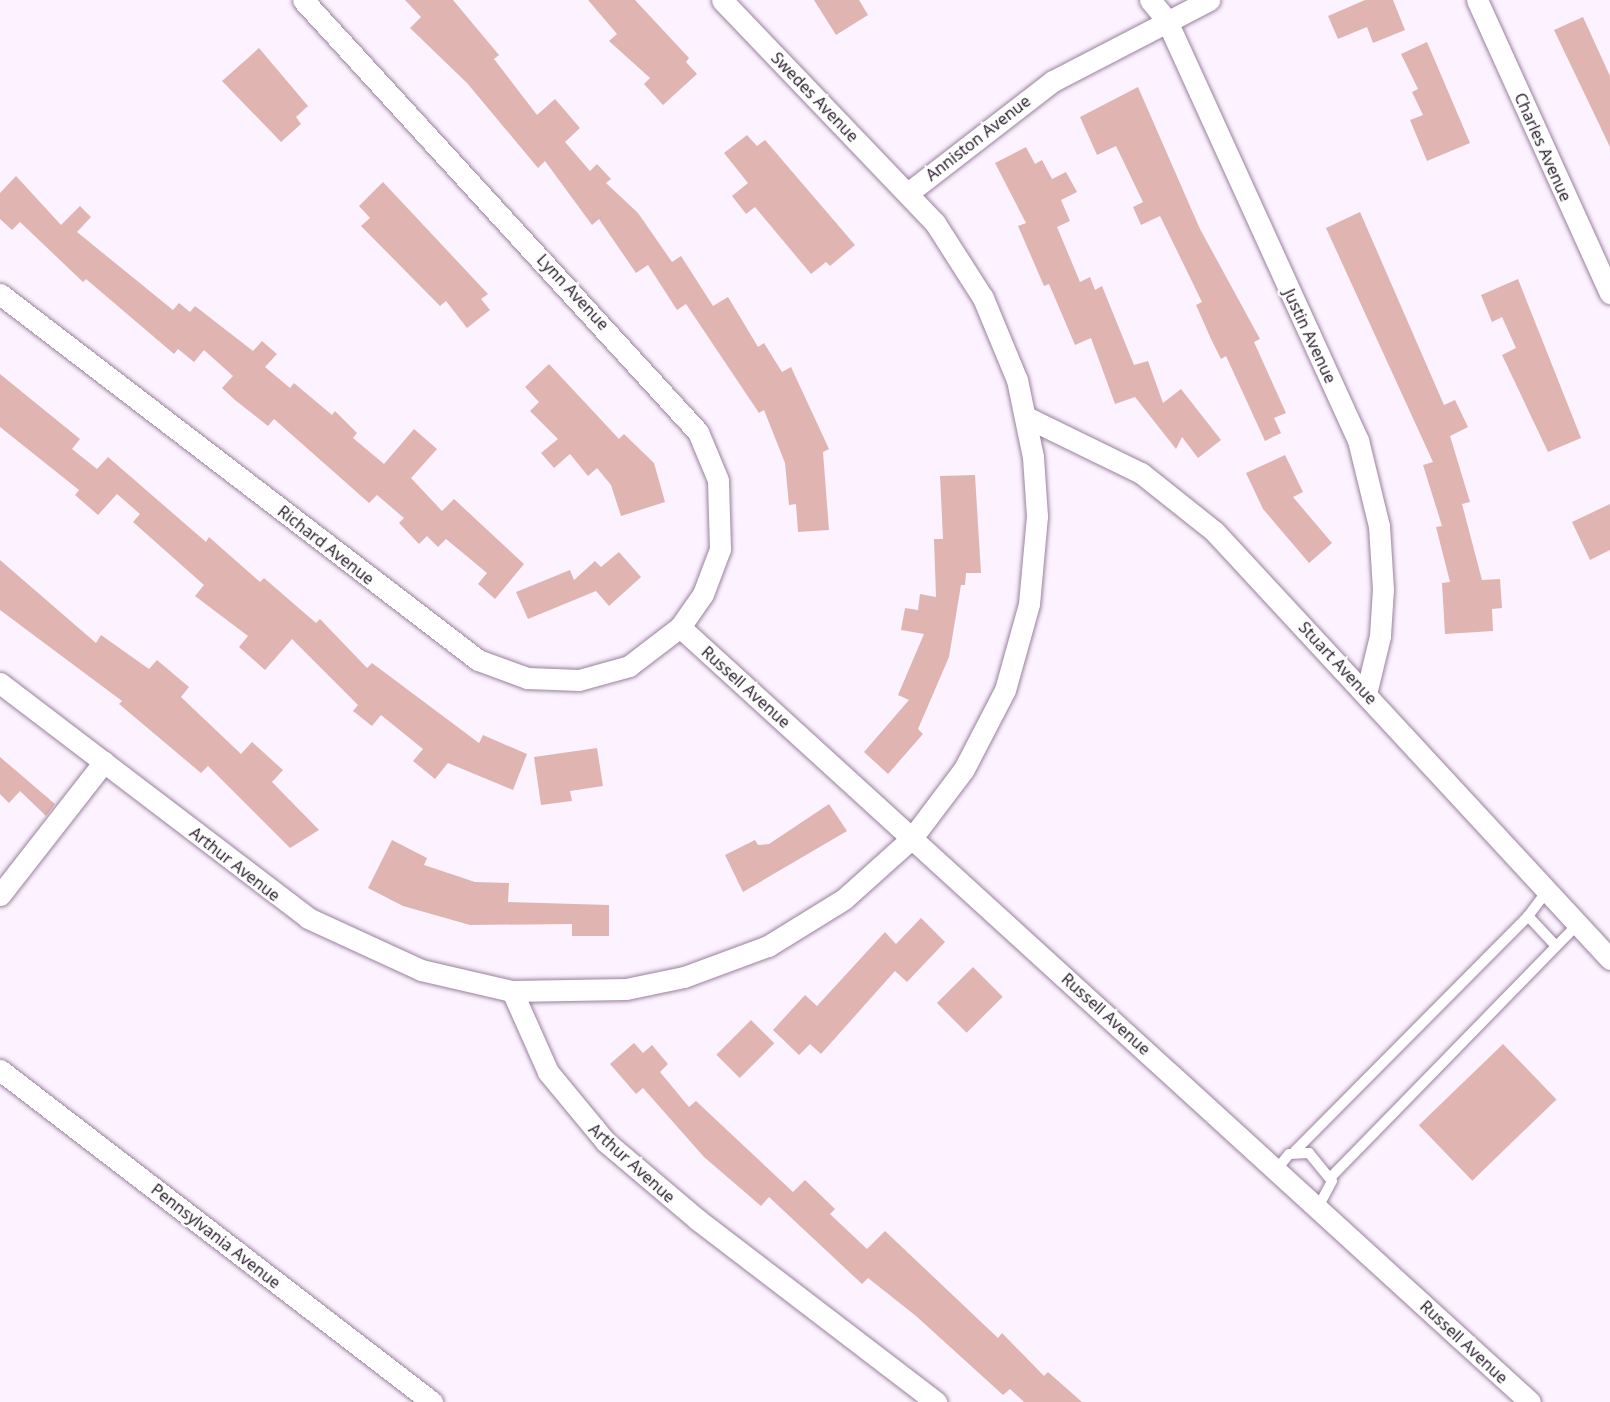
<!DOCTYPE html>
<html>
<head>
<meta charset="utf-8">
<style>
  body { margin:0 }
  #map { position:relative; width:1610px; height:1402px; overflow:hidden; background:#fdf2ff; font-family:"Noto Sans",sans-serif }
  div>[style] { position:absolute }
  .building>* { inset:0; background:#e0b5b1; transform-origin:0 0 }
  .roads { filter:drop-shadow(0 0 2px #99819e) drop-shadow(0 0 2px #99819e) }
  .service>* { height:10px; margin:-5px; padding:0 5px; transform-origin:5px; border-radius:5px; background:#fff }
  .minor>* { height:21px; margin:-10.5px; padding:0 10.5px; transform-origin:10.5px; border-radius:10.5px; background:#fff }
  span { translate:-50% -50%; white-space:nowrap; text-align:center; line-height:1.15; -webkit-text-stroke:5px #fff; paint-order:stroke }
  .street-label { font-size:16px; color:#2d232f }
</style>
</head>
<body>
<div id="map">
  <div class="building">
    <i style="clip-path:polygon(405px 0,453px 0,499px 55px,494px 59px,537px 115px,555px 99px,580px 128px,565px 142px,590px 171px,597px 164px,611px 179px,606px 183px,638px 213px,672px 262px,681px 256px,713px 306px,728px 297px,758px 347px,764px 343px,782px 372px,791px 367px,829px 449px,823px 452px,829px 530px,798px 532px,796px 504px,789px 505px,785px 463px,764px 410px,759px 413px,686px 304px,677px 310px,648px 265px,636px 273px,599px 219px,592px 225px,545px 161px,538px 168px,467px 83px,410px 28px,421px 17px)"></i>
    <i style="clip-path:polygon(588px 0,635px 0,689px 58px,686px 62px,697px 74px,663px 105px,644px 84px,650px 78px,609px 41px,617px 34px)"></i>
    <i style="clip-path:polygon(814px 0,859px 0,868px 15px,836px 35px)"></i>
    <i style="clip-path:polygon(1365px 0,1393px 0,1405px 30px,1373px 43px,1367px 27px,1338px 39px,1328px 16px)"></i>
    <i style="clip-path:polygon(1583px 17px,1610px 76px,1610px 147px,1554px 30px)"></i>
    <i style="clip-path:polygon(1427px 42px,1470px 143px,1427px 161px,1410px 120px,1423px 115px,1412px 92px,1418px 89px,1401px 54px)"></i>
    <i style="clip-path:polygon(259px 48px,308px 106px,296px 117px,301px 124px,281px 142px,222px 81px)"></i>
    <i style="clip-path:polygon(1138px 87px,1200px 229px,1260px 339px,1254px 342px,1286px 413px,1274px 418px,1281px 433px,1265px 441px,1226px 356px,1221px 359px,1211px 339px,1196px 305px,1202px 302px,1160px 216px,1141px 225px,1133px 207px,1143px 202px,1116px 146px,1097px 155px,1080px 117px)"></i>
    <i style="clip-path:polygon(747px 135px,757px 146px,765px 140px,855px 245px,830px 266px,826px 262px,811px 274px,755px 207px,746px 214px,732px 196px,748px 183px,724px 153px)"></i>
    <i style="clip-path:polygon(1026px 147px,1035px 164px,1042px 160px,1052px 179px,1066px 172px,1077px 192px,1061px 200px,1070px 221px,1057px 227px,1080px 282px,1090px 277px,1095px 290px,1102px 286px,1134px 365px,1148px 361px,1163px 403px,1181px 389px,1221px 440px,1198px 458px,1182px 437px,1176px 449px,1135px 397px,1115px 404px,1091px 338px,1075px 345px,1049px 284px,1044px 286px,1018px 226px,1026px 223px,995px 163px)"></i>
    <i style="clip-path:polygon(16px 176px,61px 225px,80px 206px,91px 217px,77px 232px,173px 310px,179px 303px,190px 312px,195px 306px,253px 351px,262px 341px,277px 354px,265px 367px,290px 388px,294px 383px,332px 415px,335px 411px,357px 433px,353px 438px,384px 464px,414px 429px,437px 449px,411px 478px,442px 511px,454px 499px,524px 564px,495px 599px,478px 584px,487px 573px,446px 539px,438px 547px,427px 536px,419px 544px,399px 523px,404px 518px,377px 495px,369px 503px,274px 419px,268px 426px,235px 400px,222px 388px,233px 376px,204px 350px,194px 362px,178px 349px,174px 354px,86px 279px,83px 282px,20px 222px,12px 230px,0 219px,0 193px)"></i>
    <i style="clip-path:polygon(383px 182px,488px 294px,481px 299px,490px 310px,467px 328px,446px 301px,440px 306px,361px 226px,370px 218px,359px 206px)"></i>
    <i style="clip-path:polygon(1360px 212px,1444px 405px,1455px 400px,1468px 427px,1450px 436px,1470px 502px,1462px 504px,1482px 580px,1500px 579px,1502px 608px,1492px 609px,1493px 631px,1445px 634px,1442px 583px,1450px 582px,1436px 527px,1442px 526px,1423px 465px,1433px 462px,1326px 228px)"></i>
    <i style="clip-path:polygon(1518px 279px,1581px 438px,1548px 452px,1502px 355px,1516px 348px,1502px 317px,1492px 322px,1481px 295px)"></i>
    <i style="clip-path:polygon(549px 364px,619px 439px,624px 434px,654px 463px,665px 502px,621px 516px,611px 485px,597px 468px,588px 476px,570px 454px,554px 468px,541px 453px,558px 439px,530px 411px,539px 402px,525px 387px)"></i>
    <i style="clip-path:polygon(0 374px,80px 439px,72px 449px,97px 469px,108px 457px,206px 542px,209px 537px,260px 582px,264px 578px,316px 623px,320px 619px,367px 668px,372px 663px,479px 743px,483px 735px,527px 754px,513px 790px,448px 763px,435px 779px,413px 761px,423px 749px,381px 715px,372px 726px,353px 711px,358px 705px,292px 639px,265px 670px,239px 647px,248px 636px,195px 596px,204px 585px,133px 522px,140px 514px,117px 494px,98px 515px,75px 495px,79px 490px,0 427px)"></i>
    <i style="clip-path:polygon(1285px 455px,1303px 492px,1293px 497px,1332px 543px,1309px 563px,1263px 509px,1246px 473px)"></i>
    <i style="clip-path:polygon(975px 475px,981px 573px,966px 573px,965px 585px,961px 585px,949px 657px,918px 729px,923px 734px,888px 774px,864px 752px,909px 700px,898px 695px,924px 634px,901px 630px,905px 608px,918px 610px,920px 594px,936px 597px,934px 539px,943px 539px,940px 476px)"></i>
    <i style="clip-path:polygon(1610px 504px,1610px 550px,1590px 560px,1572px 522px)"></i>
    <i style="clip-path:polygon(619px 552px,641px 577px,609px 606px,596px 591px,528px 619px,516px 592px,570px 570px,574px 580px,595px 561px,601px 567px)"></i>
    <i style="clip-path:polygon(0 560px,96px 643px,101px 635px,149px 669px,157px 660px,189px 687px,181px 697px,241px 754px,252px 742px,283px 770px,272px 782px,319px 830px,290px 848px,208px 766px,201px 773px,119px 704px,122px 701px,0 610px)"></i>
    <i style="clip-path:polygon(597px 748px,603px 786px,570px 791px,572px 801px,541px 805px,534px 757px)"></i>
    <i style="clip-path:polygon(0 757px,55px 804px,46px 816px,20px 791px,9px 803px,0 794px)"></i>
    <i style="clip-path:polygon(829px 804px,847px 831px,743px 892px,725px 855px,755px 840px,758px 845px,769px 844px)"></i>
    <i style="clip-path:polygon(392px 840px,427px 858px,424px 865px,475px 882px,509px 883px,508px 902px,609px 905px,609px 936px,572px 936px,572px 924px,470px 925px,403px 906px,368px 888px)"></i>
    <i style="clip-path:polygon(921px 918px,945px 942px,907px 982px,895px 971px,821px 1054px,810px 1044px,799px 1055px,773px 1030px,805px 995px,817px 1006px,885px 932px,896px 944px)"></i>
    <i style="left:973px;top:967px;width:42px;height:51px;rotate:45deg"></i>
    <i style="left:751px;top:1020px;width:33px;height:49px;rotate:45deg"></i>
    <i style="clip-path:polygon(634px 1043px,643px 1053px,652px 1045px,668px 1064px,660px 1072px,689px 1107px,696px 1101px,793px 1192px,805px 1180px,835px 1209px,830px 1214px,867px 1249px,885px 1231px,998px 1338px,1002px 1333px,1044px 1376px,1048px 1372px,1082px 1402px,1024px 1402px,1010px 1389px,1003px 1395px,916px 1316px,868px 1278px,862px 1284px,769px 1197px,761px 1206px,704px 1157px,643px 1088px,636px 1094px,610px 1064px)"></i>
    <i style="left:1503px;top:1044px;width:77px;height:117px;rotate:46deg"></i>
  </div>
  <div class="roads">
    <div class="service">
      <i style="left:1547px;top:891px;width:31px;rotate:127deg"></i>
      <i style="left:1528px;top:916px;width:41px;rotate:47deg"></i>
      <i style="left:1295px;top:1151px;width:331px;rotate:-45.2deg"></i>
      <i style="left:1277px;top:1169px;width:19px;rotate:-51deg"></i>
      <i style="left:1289px;top:1154px;width:20px;rotate:-3deg"></i>
      <i style="left:1309px;top:1153px;width:36px;rotate:51deg"></i>
      <i style="left:1332px;top:1181px;width:30px;rotate:118deg"></i>
      <i style="left:1331px;top:1177px;width:354px;rotate:-45.7deg"></i>
    </div>
    <div class="minor">
      <i style="left:1150px;top:0;width:25px;rotate:50deg"></i>
      <i style="left:1166px;top:19px;width:463px;rotate:65.5deg"></i>
      <i style="left:1358px;top:440px;width:89px;rotate:76.3deg"></i>
      <i style="left:1379px;top:526px;width:63px;rotate:86.4deg"></i>
      <i style="left:1383px;top:589px;width:47px;rotate:93.7deg"></i>
      <i style="left:1380px;top:636px;width:60px;rotate:103.6deg"></i>
      <i style="left:1477px;top:0;width:322px;rotate:65.6deg"></i>
      <i style="left:908px;top:193px;width:183px;rotate:-37.7deg"></i>
      <i style="left:1053px;top:81px;width:176px;rotate:-27.4deg"></i>
      <i style="left:0;top:294px;width:602px;rotate:37.44deg"></i>
      <i style="left:478px;top:660px;width:52px;rotate:20.2deg"></i>
      <i style="left:527px;top:678px;width:52px;rotate:2.2deg"></i>
      <i style="left:579px;top:680px;width:52px;rotate:-15.6deg"></i>
      <i style="left:629px;top:666px;width:64px;rotate:-37.4deg"></i>
      <i style="left:680px;top:627px;width:40px;rotate:-55.1deg"></i>
      <i style="left:703px;top:594px;width:48px;rotate:-69.3deg"></i>
      <i style="left:720px;top:549px;width:69px;rotate:-91.7deg"></i>
      <i style="left:718px;top:480px;width:52px;rotate:-112.6deg"></i>
      <i style="left:698px;top:432px;width:585px;rotate:-132.44deg"></i>
      <i style="left:1026px;top:417px;width:128px;rotate:26deg"></i>
      <i style="left:1141px;top:473px;width:93px;rotate:38.5deg"></i>
      <i style="left:1214px;top:531px;width:583px;rotate:47.22deg"></i>
      <i style="left:680px;top:627px;width:1150px;rotate:42.36deg"></i>
      <i style="left:0;top:683px;width:387px;rotate:37.3deg"></i>
      <i style="left:308px;top:918px;width:124px;rotate:24.7deg"></i>
      <i style="left:421px;top:970px;width:93px;rotate:13deg"></i>
      <i style="left:512px;top:991px;width:89px;rotate:66deg"></i>
      <i style="left:548px;top:1072px;width:91px;rotate:50.4deg"></i>
      <i style="left:606px;top:1142px;width:121px;rotate:40.3deg"></i>
      <i style="left:698px;top:1220px;width:300px;rotate:37.4deg"></i>
      <i style="left:0;top:895px;width:169px;rotate:-52deg"></i>
      <i style="left:512px;top:991px;width:114px;rotate:-1deg"></i>
      <i style="left:626px;top:989px;width:59px;rotate:-11.7deg"></i>
      <i style="left:684px;top:977px;width:90px;rotate:-20.3deg"></i>
      <i style="left:768px;top:946px;width:89px;rotate:-31.7deg"></i>
      <i style="left:844px;top:899px;width:91px;rotate:-41.9deg"></i>
      <i style="left:912px;top:838px;width:86px;rotate:-53deg"></i>
      <i style="left:964px;top:769px;width:89px;rotate:-62.6deg"></i>
      <i style="left:1005px;top:690px;width:89px;rotate:-74.4deg"></i>
      <i style="left:1029px;top:604px;width:88px;rotate:-84.8deg"></i>
      <i style="left:1037px;top:516px;width:59px;rotate:-93.9deg"></i>
      <i style="left:1033px;top:457px;width:79px;rotate:-101.7deg"></i>
      <i style="left:1017px;top:380px;width:89px;rotate:-112.5deg"></i>
      <i style="left:983px;top:298px;width:89px;rotate:-122.6deg"></i>
      <i style="left:935px;top:223px;width:308px;rotate:-133.7deg"></i>
      <i style="left:0;top:1070px;width:545px;rotate:37.54deg"></i>
    </div>
  </div>
  <div class="street-label">
    <span style="left:815px;top:97px;rotate:46deg">Swedes Avenue</span>
    <span style="left:978px;top:138px;rotate:-38deg">Anniston Avenue</span>
    <span style="left:1543px;top:147px;rotate:66deg">Charles Avenue</span>
    <span style="left:573px;top:292px;rotate:47deg">Lynn Avenue</span>
    <span style="left:1310px;top:336px;rotate:65deg">Justin Avenue</span>
    <span style="left:326px;top:545px;rotate:38deg">Richard Avenue</span>
    <span style="left:1338px;top:663px;rotate:47deg">Stuart Avenue</span>
    <span style="left:746px;top:687px;rotate:42deg">Russell Avenue</span>
    <span style="left:235px;top:864px;rotate:38deg">Arthur Avenue</span>
    <span style="left:1106px;top:1014px;rotate:42deg">Russell Avenue</span>
    <span style="left:632px;top:1163px;rotate:42deg">Arthur Avenue</span>
    <span style="left:216px;top:1236px;rotate:38deg">Pennsylvania Avenue</span>
    <span style="left:1464px;top:1342px;rotate:43deg">Russell Avenue</span>
  </div>
</div>
</body>
</html>
